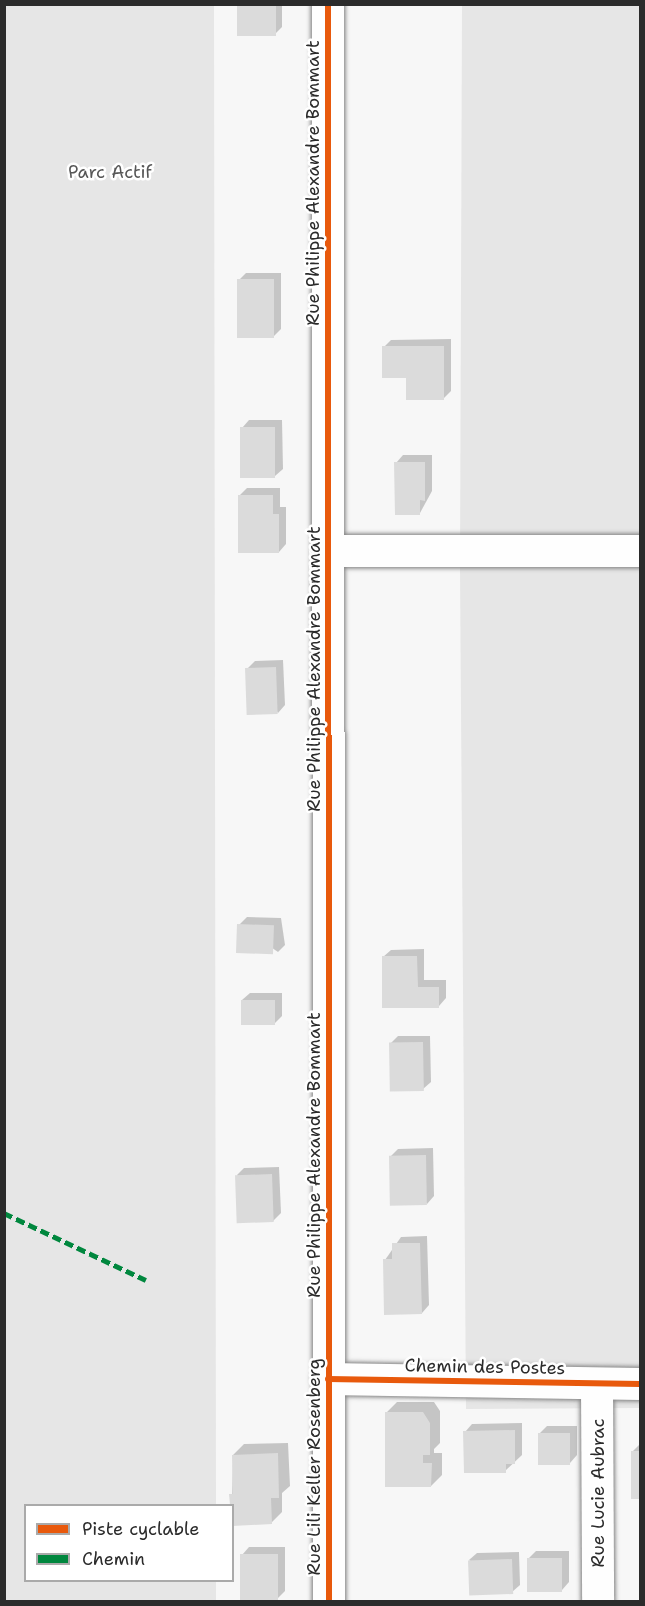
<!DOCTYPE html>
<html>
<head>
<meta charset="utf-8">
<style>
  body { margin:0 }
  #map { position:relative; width:645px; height:1606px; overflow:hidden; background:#f7f7f7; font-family:"Shantell Sans",sans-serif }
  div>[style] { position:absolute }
  .green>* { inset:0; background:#e6e6e6 }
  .shadow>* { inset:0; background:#0003 }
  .building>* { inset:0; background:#dbdbdb; transform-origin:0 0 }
  .roads { filter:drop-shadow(0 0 2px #878787) drop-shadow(0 0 2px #878787) }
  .street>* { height:32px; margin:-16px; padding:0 16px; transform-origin:16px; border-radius:16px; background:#fefefe }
  .quiet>* { height:4.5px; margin-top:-2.25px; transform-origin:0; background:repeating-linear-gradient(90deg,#00873e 0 9px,transparent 0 13.5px) }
  .cycleway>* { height:6px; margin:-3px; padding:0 3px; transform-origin:3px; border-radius:3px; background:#e8590c }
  span { translate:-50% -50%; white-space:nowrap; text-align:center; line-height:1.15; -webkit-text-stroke:5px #fff; paint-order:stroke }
  .park-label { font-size:18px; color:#565656 }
  .street-label { font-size:18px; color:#2b2b2b }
  .frame { position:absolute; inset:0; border:6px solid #2b2b2b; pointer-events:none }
  .legend { position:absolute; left:24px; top:1504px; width:210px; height:78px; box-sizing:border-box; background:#fff; border:2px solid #aaa; margin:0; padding:8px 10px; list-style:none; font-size:18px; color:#2b2b2b }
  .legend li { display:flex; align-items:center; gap:12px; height:30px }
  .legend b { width:30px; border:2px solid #aaa }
</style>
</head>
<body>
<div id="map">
  <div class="green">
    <i style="clip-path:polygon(5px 4px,214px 5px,216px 1505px,26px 1506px,26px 1580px,216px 1581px,216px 1601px,5px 1601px)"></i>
    <i style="clip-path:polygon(462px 5px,640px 5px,640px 1408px,466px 1409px,460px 569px)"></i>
  </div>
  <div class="shadow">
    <i style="clip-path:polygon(239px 4px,282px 4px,282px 27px,275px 34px)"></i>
    <i style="clip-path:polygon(246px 273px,281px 273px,281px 329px,274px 336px,239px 280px)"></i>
    <i style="clip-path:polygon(451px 339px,451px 391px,443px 399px,407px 376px,384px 347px,391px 340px)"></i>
    <i style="clip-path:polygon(249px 420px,282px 420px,283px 469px,275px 476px,242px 428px)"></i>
    <i style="clip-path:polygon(403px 455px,432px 455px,432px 491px,420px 513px,396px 463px)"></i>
    <i style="clip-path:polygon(247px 488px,280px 488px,280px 507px,286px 507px,286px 544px,279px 552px,239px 496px)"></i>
    <i style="clip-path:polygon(283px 660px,285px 705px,278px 713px,247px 669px,255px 661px)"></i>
    <i style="clip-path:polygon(247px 917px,281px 918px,285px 945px,278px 952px,239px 925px)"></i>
    <i style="clip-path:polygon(424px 949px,424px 980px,446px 980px,446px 998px,439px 1006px,383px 957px,391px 950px)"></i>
    <i style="clip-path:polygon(250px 993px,282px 993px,282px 1016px,274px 1024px,242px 1000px)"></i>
    <i style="clip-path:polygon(398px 1036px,430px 1036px,431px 1082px,423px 1089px,390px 1044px)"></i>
    <i style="clip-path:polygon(433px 1148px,434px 1196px,427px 1204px,391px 1156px,398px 1149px)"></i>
    <i style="clip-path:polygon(279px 1167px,281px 1213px,273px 1221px,237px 1175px,244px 1168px)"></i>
    <i style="clip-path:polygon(427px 1236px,429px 1305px,422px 1313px,385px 1260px,401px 1237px)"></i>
    <i style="clip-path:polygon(397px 1402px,434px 1402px,440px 1411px,440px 1443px,434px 1449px,434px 1453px,442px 1453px,442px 1475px,431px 1486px,386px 1413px)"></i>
    <i style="clip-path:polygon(522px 1423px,522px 1455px,505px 1471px,465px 1432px,472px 1424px)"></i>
    <i style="clip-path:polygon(547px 1426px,577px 1426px,577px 1455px,570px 1463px,539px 1434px)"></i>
    <i style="clip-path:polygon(288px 1443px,290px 1486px,282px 1493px,282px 1512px,271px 1523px,232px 1506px,233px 1455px,244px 1444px)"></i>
    <i style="clip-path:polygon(640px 1444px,640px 1498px,632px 1498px,632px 1452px)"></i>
    <i style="clip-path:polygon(249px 1547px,285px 1547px,285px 1591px,277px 1599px,242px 1555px)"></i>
    <i style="clip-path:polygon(536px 1551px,569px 1551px,569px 1582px,562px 1590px,528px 1559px)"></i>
    <i style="clip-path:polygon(519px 1552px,520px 1585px,512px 1592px,469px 1560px,477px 1553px)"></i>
  </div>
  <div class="building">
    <i style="left:237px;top:4px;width:39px;height:32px"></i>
    <i style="left:274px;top:279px;width:59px;height:37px;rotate:90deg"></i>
    <i style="clip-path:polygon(382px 346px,444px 346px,444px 400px,406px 400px,406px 378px,382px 378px)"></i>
    <i style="left:240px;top:427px;width:35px;height:51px"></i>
    <i style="clip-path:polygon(394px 462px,425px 462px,425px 501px,420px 500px,420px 515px,395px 515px)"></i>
    <i style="clip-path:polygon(238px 495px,273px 495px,273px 514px,279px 514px,279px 553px,238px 553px)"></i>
    <i style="left:276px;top:667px;width:47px;height:31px;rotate:88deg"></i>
    <i style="left:237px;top:924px;width:37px;height:29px;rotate:2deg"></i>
    <i style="clip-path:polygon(382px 956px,417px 956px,418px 987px,439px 987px,439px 1008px,382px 1008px)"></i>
    <i style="left:241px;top:1000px;width:34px;height:25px"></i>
    <i style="left:423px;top:1042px;width:49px;height:34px;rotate:89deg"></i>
    <i style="left:426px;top:1155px;width:50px;height:37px;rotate:89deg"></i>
    <i style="left:272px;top:1174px;width:48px;height:37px;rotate:88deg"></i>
    <i style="clip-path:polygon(392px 1243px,420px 1243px,422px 1314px,384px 1315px,383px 1259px,392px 1259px)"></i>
    <i style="clip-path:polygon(385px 1412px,423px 1412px,430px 1423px,430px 1455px,423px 1455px,423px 1463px,432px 1463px,431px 1487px,385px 1487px)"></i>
    <i style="clip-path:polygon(515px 1430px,515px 1464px,506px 1464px,506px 1473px,464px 1473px,463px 1431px)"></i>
    <i style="left:538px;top:1433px;width:32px;height:32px"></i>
    <i style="left:631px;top:1451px;width:9px;height:48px"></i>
    <i style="clip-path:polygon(278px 1453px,279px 1498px,271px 1498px,272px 1524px,232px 1526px,229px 1494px,233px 1494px,232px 1455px)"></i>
    <i style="left:240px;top:1554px;width:38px;height:46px"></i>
    <i style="left:527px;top:1558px;width:35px;height:34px"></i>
    <i style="left:512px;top:1559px;width:35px;height:44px;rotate:88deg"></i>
  </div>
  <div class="roads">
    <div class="street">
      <i style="left:328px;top:4px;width:1598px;rotate:89.96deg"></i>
      <i style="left:329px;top:551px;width:311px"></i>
      <i style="left:328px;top:1379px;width:312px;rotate:0.9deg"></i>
      <i style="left:597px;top:1384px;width:218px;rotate:89.7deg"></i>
    </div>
  </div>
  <div class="quiet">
    <i style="left:4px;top:1213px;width:157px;rotate:25.3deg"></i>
  </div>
  <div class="cycleway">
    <i style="left:328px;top:4px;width:1598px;rotate:89.96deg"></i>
    <i style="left:328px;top:1379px;width:312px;rotate:0.9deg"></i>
  </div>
  <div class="park-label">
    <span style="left:110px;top:172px">Parc Actif</span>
  </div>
  <div class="street-label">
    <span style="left:313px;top:183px;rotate:-90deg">Rue Philippe Alexandre Bommart</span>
    <span style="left:314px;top:669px;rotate:-90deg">Rue Philippe Alexandre Bommart</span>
    <span style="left:314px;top:1155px;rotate:-90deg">Rue Philippe Alexandre Bommart</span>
    <span style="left:485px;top:1367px;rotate:1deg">Chemin des Postes</span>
    <span style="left:314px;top:1467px;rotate:-90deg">Rue Lili Keller Rosenberg</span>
    <span style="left:598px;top:1493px;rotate:-90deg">Rue Lucie Aubrac</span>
  </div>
  <div class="frame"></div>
  <ul class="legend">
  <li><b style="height:8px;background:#e8590c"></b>Piste cyclable</li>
  <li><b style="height:8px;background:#00873e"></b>Chemin</li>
  </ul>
</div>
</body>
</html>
